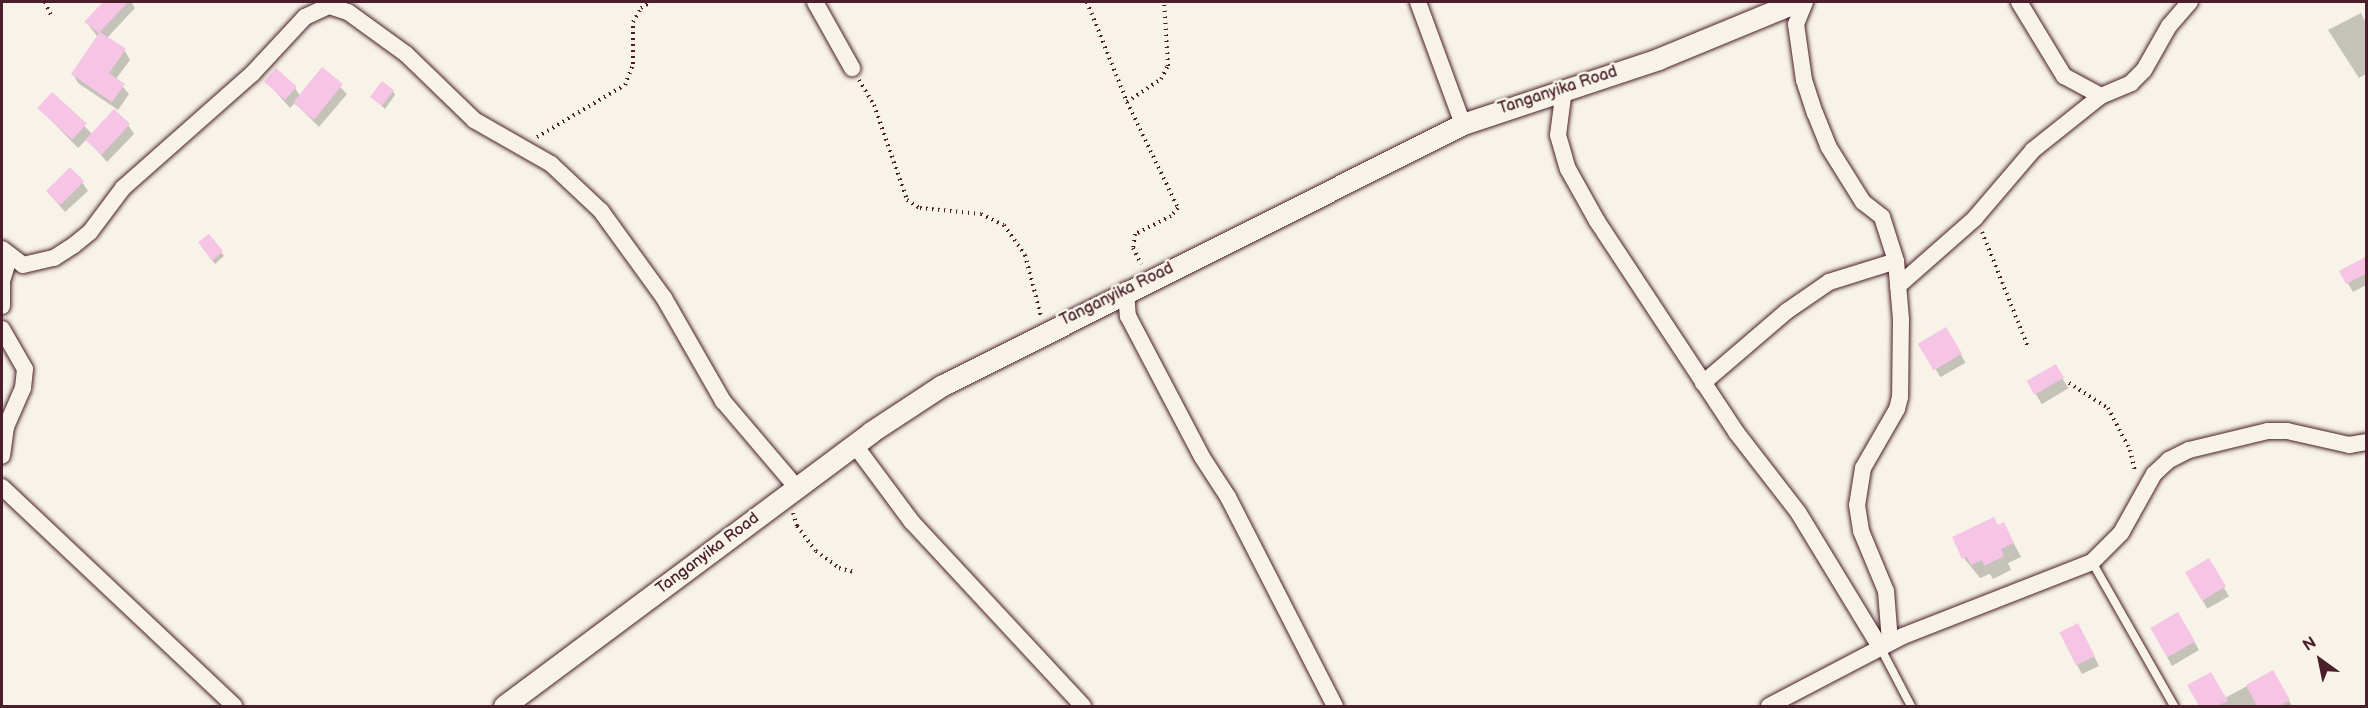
<!DOCTYPE html>
<html>
<head>
<meta charset="utf-8">
<style>
  body { margin:0 }
  #map { position:relative; width:2368px; height:708px; overflow:hidden; background:#f7f3e8; font-family:"Balsamiq Sans",sans-serif }
  div>[style] { position:absolute }
  .shadow>* { inset:0; background:#0003; transform-origin:0 0 }
  .building>* { inset:0; background:#f6c4e4; transform-origin:0 0 }
  .path>* { height:4px; margin-top:-2px; transform-origin:0; background:repeating-linear-gradient(90deg,#4a1f2b 0 1.5px,transparent 0 6px) }
  .roads { filter:drop-shadow(0 0 2px #4a1f2b) drop-shadow(0 0 2px #4a1f2b) }
  .service>* { height:8px; margin:-4px; padding:0 4px; transform-origin:4px; border-radius:4px; background:#f7f3e8 }
  .minor>* { height:16px; margin:-8px; padding:0 8px; transform-origin:8px; border-radius:8px; background:#f7f3e8 }
  .tertiary>* { height:21px; margin:-10.5px; padding:0 10.5px; transform-origin:10.5px; border-radius:10.5px; background:#f7f3e8 }
  span { translate:-50% -50%; white-space:nowrap; text-align:center; line-height:1.15; -webkit-text-stroke:5px #f7f3e8; paint-order:stroke }
  .street-label { font-size:16px; color:#4a1f2b }
  .frame { position:absolute; inset:0; border:3px solid #4a1f2b; pointer-events:none }
  .north { position:absolute; left:2290px; top:630px; width:60px; height:60px; -webkit-text-stroke:4px #f7f3e8; paint-order:stroke; rotate:327deg; font-size:16px; font-weight:700; line-height:24px; text-align:center; color:#4a1f2b }
  .north::after { content:''; display:block; margin:auto; width:21px; height:27px; background:#4a1f2b; clip-path:polygon(50% 0,100% 100%,50% 72%,0 100%) }
</style>
</head>
<body>
<div id="map">
  <div class="shadow">
    <i style="clip-path:polygon(105px 2px,131px 2px,135px 8px,107px 38px,125px 51px,130px 60px,116px 79px,129px 94px,118px 110px,78px 83px,73px 74px,98px 37px,86px 22px)"></i>
    <i style="clip-path:polygon(2361px 13px,2366px 23px,2366px 74px,2359px 78px,2328px 30px)"></i>
    <i style="clip-path:polygon(322px 69px,347px 94px,319px 127px,295px 103px,290px 108px,266px 81px,295px 88px,300px 96px)"></i>
    <i style="clip-path:polygon(393px 91px,395px 95px,385px 109px,372px 97px)"></i>
    <i style="clip-path:polygon(53px 94px,92px 134px,128px 125px,134px 134px,107px 162px,87px 139px,78px 148px,39px 108px)"></i>
    <i style="clip-path:polygon(82px 182px,88px 191px,65px 212px,47px 191px)"></i>
    <i style="clip-path:polygon(209px 236px,224px 256px,215px 264px,202px 247px)"></i>
    <i style="clip-path:polygon(2366px 258px,2366px 285px,2353px 292px,2341px 272px)"></i>
    <i style="left:1946px;top:329px;width:39px;height:29px;rotate:60deg"></i>
    <i style="left:2055px;top:366px;width:26px;height:31px;rotate:59deg"></i>
    <i style="clip-path:polygon(1998px 527px,2011px 538px,2021px 557px,2008px 563px,2011px 570px,1993px 579px,1990px 574px,1980px 578px,1964px 558px)"></i>
    <i style="left:2208px;top:560px;width:42px;height:25px;rotate:60deg"></i>
    <i style="clip-path:polygon(2178px 614px,2199px 650px,2172px 666px,2167px 657px)"></i>
    <i style="clip-path:polygon(2083px 634px,2099px 666px,2082px 674px,2077px 665px)"></i>
    <i style="clip-path:polygon(2273px 672px,2292px 706px,2199px 706px,2189px 685px,2225px 698px)"></i>
  </div>
  <div class="building">
    <i style="clip-path:polygon(103px 2px,128px 2px,100px 32px,126px 49px,109px 73px,125px 84px,112px 102px,71px 74px,99px 33px,84px 22px)"></i>
    <i style="left:322px;top:67px;width:27px;height:46px;rotate:39deg"></i>
    <i style="left:276px;top:68px;width:28px;height:18px;rotate:42deg"></i>
    <i style="left:382px;top:81px;width:15px;height:20px;rotate:37deg"></i>
    <i style="left:52px;top:92px;width:47px;height:22px;rotate:42deg"></i>
    <i style="left:114px;top:109px;width:22px;height:42px;rotate:43deg"></i>
    <i style="left:70px;top:167px;width:20px;height:34px;rotate:45deg"></i>
    <i style="clip-path:polygon(209px 234px,223px 251px,212px 261px,198px 242px)"></i>
    <i style="clip-path:polygon(2367px 256px,2367px 273px,2346px 284px,2339px 271px)"></i>
    <i style="left:1946px;top:327px;width:31px;height:33px;rotate:59deg"></i>
    <i style="left:2056px;top:364px;width:16px;height:34px;rotate:60deg"></i>
    <i style="clip-path:polygon(1994px 517px,1998px 525px,2004px 522px,2014px 543px,2001px 549px,2004px 556px,1984px 566px,1982px 560px,1971px 565px,1967px 557px,1962px 559px,1952px 537px)"></i>
    <i style="left:2209px;top:558px;width:33px;height:28px;rotate:59deg"></i>
    <i style="left:2178px;top:612px;width:34px;height:32px;rotate:60deg"></i>
    <i style="left:2078px;top:623px;width:37px;height:21px;rotate:63deg"></i>
    <i style="clip-path:polygon(2273px 670px,2290px 700px,2279px 706px,2257px 706px,2246px 685px)"></i>
    <i style="clip-path:polygon(2211px 672px,2228px 701px,2217px 706px,2199px 706px,2187px 685px)"></i>
  </div>
  <div class="path">
    <i style="left:45px;top:2px;width:17px;rotate:66deg"></i>
    <i style="left:1087px;top:2px;width:108px;rotate:68.2deg"></i>
    <i style="left:1127px;top:102px;width:118px;rotate:64.3deg"></i>
    <i style="left:1178px;top:208px;width:11px;rotate:131deg"></i>
    <i style="left:1171px;top:216px;width:40px;rotate:153.4deg"></i>
    <i style="left:1135px;top:234px;width:14px;rotate:98deg"></i>
    <i style="left:1133px;top:248px;width:18px;rotate:63deg"></i>
    <i style="left:859px;top:80px;width:29px;rotate:59deg"></i>
    <i style="left:874px;top:105px;width:101px;rotate:70.8deg"></i>
    <i style="left:907px;top:200px;width:15px;rotate:32deg"></i>
    <i style="left:920px;top:208px;width:61px;rotate:5.6deg"></i>
    <i style="left:981px;top:214px;width:25px;rotate:26deg"></i>
    <i style="left:1004px;top:225px;width:37px;rotate:55deg"></i>
    <i style="left:1025px;top:255px;width:63px;rotate:75.3deg"></i>
    <i style="left:1127px;top:102px;width:41px;rotate:-34.1deg"></i>
    <i style="left:1161px;top:79px;width:15px;rotate:-62deg"></i>
    <i style="left:1168px;top:66px;width:64px;rotate:-93.6deg"></i>
    <i style="left:537px;top:137px;width:102px;rotate:-30.6deg"></i>
    <i style="left:625px;top:85px;width:22px;rotate:-69deg"></i>
    <i style="left:633px;top:64px;width:42px;rotate:-90deg"></i>
    <i style="left:633px;top:22px;width:16px;rotate:-60deg"></i>
    <i style="left:641px;top:8px;width:12px;rotate:-31deg"></i>
    <i style="left:1982px;top:232px;width:124px;rotate:68.2deg"></i>
    <i style="left:2069px;top:383px;width:46px;rotate:32.7deg"></i>
    <i style="left:2108px;top:408px;width:47px;rotate:62.4deg"></i>
    <i style="left:2130px;top:450px;width:23px;rotate:77deg"></i>
    <i style="left:793px;top:513px;width:14px;rotate:73deg"></i>
    <i style="left:797px;top:526px;width:31px;rotate:53deg"></i>
    <i style="left:816px;top:551px;width:29px;rotate:36deg"></i>
    <i style="left:839px;top:568px;width:16px;rotate:15deg"></i>
  </div>
  <div class="roads">
    <div class="service">
      <i style="left:2092px;top:562px;width:166px;rotate:60.3deg"></i>
      <i style="left:1880px;top:647px;width:67px;rotate:62.3deg"></i>
    </div>
    <div class="minor">
      <i style="left:815px;top:2px;width:76px;rotate:60.7deg"></i>
      <i style="left:1418px;top:2px;width:130px;rotate:69.8deg"></i>
      <i style="left:1805px;top:2px;width:24px;rotate:112deg"></i>
      <i style="left:1796px;top:24px;width:57px;rotate:81.9deg"></i>
      <i style="left:1804px;top:80px;width:35px;rotate:72deg"></i>
      <i style="left:1815px;top:113px;width:35px;rotate:68deg"></i>
      <i style="left:1828px;top:146px;width:66px;rotate:58deg"></i>
      <i style="left:1863px;top:202px;width:24px;rotate:38deg"></i>
      <i style="left:1882px;top:217px;width:46px;rotate:72.3deg"></i>
      <i style="left:1896px;top:261px;width:58px;rotate:85.1deg"></i>
      <i style="left:1901px;top:319px;width:78px;rotate:90.7deg"></i>
      <i style="left:1900px;top:397px;width:12px;rotate:104deg"></i>
      <i style="left:1897px;top:409px;width:68px;rotate:120deg"></i>
      <i style="left:1863px;top:468px;width:37px;rotate:99deg"></i>
      <i style="left:1857px;top:505px;width:26px;rotate:81deg"></i>
      <i style="left:1861px;top:531px;width:65px;rotate:67.4deg"></i>
      <i style="left:1886px;top:591px;width:51px;rotate:85.5deg"></i>
      <i style="left:2019px;top:2px;width:87px;rotate:58.7deg"></i>
      <i style="left:2064px;top:76px;width:42px;rotate:28.4deg"></i>
      <i style="left:2101px;top:96px;width:33px;rotate:-23deg"></i>
      <i style="left:2131px;top:83px;width:18px;rotate:-45deg"></i>
      <i style="left:2144px;top:70px;width:51px;rotate:-60.4deg"></i>
      <i style="left:2169px;top:26px;width:32px;rotate:-49deg"></i>
      <i style="left:1564px;top:89px;width:46px;rotate:97.4deg"></i>
      <i style="left:1558px;top:135px;width:35px;rotate:74deg"></i>
      <i style="left:1568px;top:169px;width:60px;rotate:60.9deg"></i>
      <i style="left:1597px;top:221px;width:253px;rotate:56.6deg"></i>
      <i style="left:1736px;top:432px;width:101px;rotate:52.2deg"></i>
      <i style="left:1798px;top:512px;width:158px;rotate:58.7deg"></i>
      <i style="left:2px;top:249px;width:26px;rotate:37deg"></i>
      <i style="left:23px;top:265px;width:32px;rotate:-13deg"></i>
      <i style="left:54px;top:258px;width:24px;rotate:-33deg"></i>
      <i style="left:74px;top:245px;width:21px;rotate:-39deg"></i>
      <i style="left:90px;top:232px;width:55px;rotate:-53.1deg"></i>
      <i style="left:123px;top:188px;width:172px;rotate:-41.5deg"></i>
      <i style="left:252px;top:74px;width:78px;rotate:-47.1deg"></i>
      <i style="left:305px;top:17px;width:26px;rotate:-25deg"></i>
      <i style="left:329px;top:6px;width:20px;rotate:18deg"></i>
      <i style="left:348px;top:12px;width:72px;rotate:35.9deg"></i>
      <i style="left:406px;top:54px;width:95px;rotate:44.1deg"></i>
      <i style="left:474px;top:120px;width:89px;rotate:29.7deg"></i>
      <i style="left:551px;top:164px;width:69px;rotate:43.2deg"></i>
      <i style="left:601px;top:211px;width:107px;rotate:54.1deg"></i>
      <i style="left:664px;top:298px;width:119px;rotate:60.2deg"></i>
      <i style="left:723px;top:401px;width:114px;rotate:49.6deg"></i>
      <i style="left:1898px;top:286px;width:103px;rotate:-41.4deg"></i>
      <i style="left:1975px;top:218px;width:89px;rotate:-49.5deg"></i>
      <i style="left:2033px;top:150px;width:87px;rotate:-38.5deg"></i>
      <i style="left:1126px;top:290px;width:26px;rotate:86deg"></i>
      <i style="left:1128px;top:316px;width:159px;rotate:62.3deg"></i>
      <i style="left:1202px;top:457px;width:48px;rotate:57deg"></i>
      <i style="left:1228px;top:497px;width:235px;rotate:62.9deg"></i>
      <i style="left:2px;top:306px;width:25px;rotate:-90deg"></i>
      <i style="left:2px;top:281px;width:24px;rotate:-73deg"></i>
      <i style="left:2px;top:329px;width:46px;rotate:60.1deg"></i>
      <i style="left:25px;top:369px;width:19px;rotate:96deg"></i>
      <i style="left:23px;top:388px;width:43px;rotate:113.6deg"></i>
      <i style="left:6px;top:427px;width:29px;rotate:98deg"></i>
      <i style="left:1703px;top:383px;width:111px;rotate:-40.6deg"></i>
      <i style="left:1787px;top:311px;width:51px;rotate:-34.6deg"></i>
      <i style="left:1829px;top:282px;width:70px;rotate:-17.4deg"></i>
      <i style="left:854px;top:444px;width:97px;rotate:53.4deg"></i>
      <i style="left:912px;top:522px;width:251px;rotate:47.1deg"></i>
      <i style="left:2px;top:487px;width:319px;rotate:43.3deg"></i>
      <i style="left:1769px;top:706px;width:151px;rotate:-27.6deg"></i>
      <i style="left:1903px;top:636px;width:203px;rotate:-21.4deg"></i>
      <i style="left:2092px;top:562px;width:41px;rotate:-45deg"></i>
      <i style="left:2121px;top:533px;width:68px;rotate:-60.8deg"></i>
      <i style="left:2154px;top:474px;width:21px;rotate:-43deg"></i>
      <i style="left:2169px;top:460px;width:22px;rotate:-27deg"></i>
      <i style="left:2189px;top:450px;width:81px;rotate:-13.5deg"></i>
      <i style="left:2268px;top:431px;width:19px"></i>
      <i style="left:2287px;top:431px;width:64px;rotate:12.7deg"></i>
      <i style="left:2349px;top:445px;width:17px;rotate:-10deg"></i>
    </div>
    <div class="tertiary">
      <i style="left:504px;top:706px;width:458px;rotate:-36.7deg"></i>
      <i style="left:871px;top:432px;width:84px;rotate:-33.3deg"></i>
      <i style="left:941px;top:386px;width:584px;rotate:-26.65deg"></i>
      <i style="left:1463px;top:124px;width:206px;rotate:-18.4deg"></i>
      <i style="left:1658px;top:59px;width:149px;rotate:-22.4deg"></i>
    </div>
  </div>
  <div class="street-label">
    <span style="left:1558px;top:91px;rotate:-18deg">Tanganyika Road</span>
    <span style="left:1117px;top:295px;rotate:-26deg">Tanganyika Road</span>
    <span style="left:708px;top:554px;rotate:-37deg">Tanganyika Road</span>
  </div>
  <div class="frame"></div>
  <div class="north">N</div>
</div>
</body>
</html>
